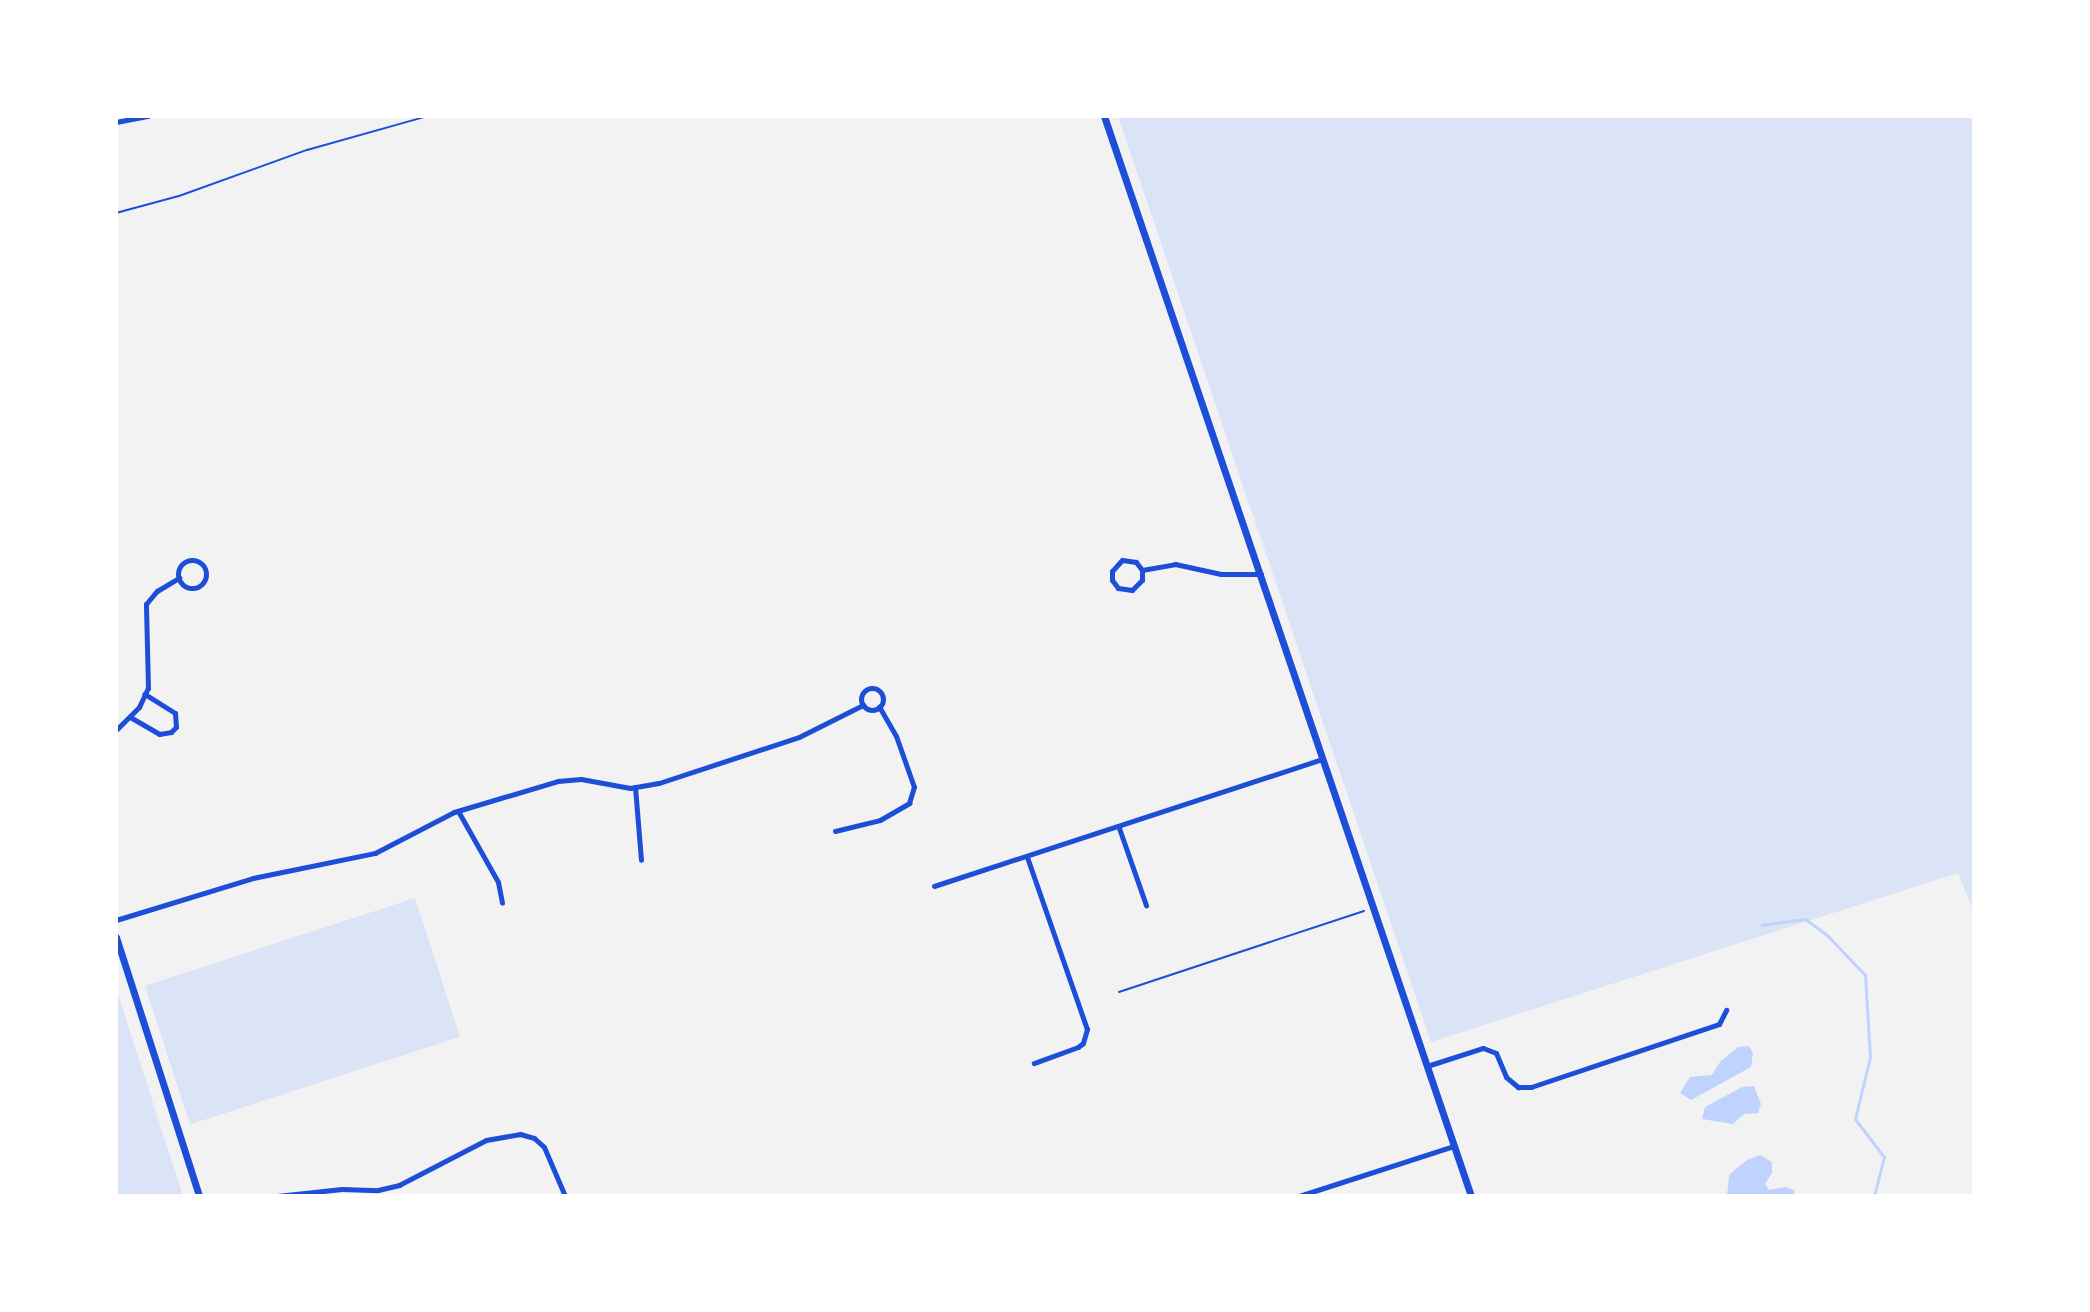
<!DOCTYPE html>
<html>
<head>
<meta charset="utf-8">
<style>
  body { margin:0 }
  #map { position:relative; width:2090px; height:1312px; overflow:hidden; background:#f2f2f2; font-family:Jost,sans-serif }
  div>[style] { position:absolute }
  .green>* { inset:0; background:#dbe4f7; transform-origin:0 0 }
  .water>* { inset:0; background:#bfd3fe }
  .stream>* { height:3px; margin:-1.5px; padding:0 1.5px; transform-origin:1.5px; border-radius:1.5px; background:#bfd3fe }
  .path>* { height:2px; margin:-1px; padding:0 1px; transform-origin:1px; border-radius:1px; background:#1d4ed8 }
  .minor>* { height:5px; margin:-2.5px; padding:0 2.5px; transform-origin:2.5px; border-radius:2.5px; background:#1d4ed8 }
  .minor>.ring { margin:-2.5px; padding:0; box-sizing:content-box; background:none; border:5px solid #1d4ed8; border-radius:50% }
  .tertiary>* { height:7px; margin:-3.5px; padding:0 3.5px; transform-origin:3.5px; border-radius:3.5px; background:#1d4ed8 }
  span { translate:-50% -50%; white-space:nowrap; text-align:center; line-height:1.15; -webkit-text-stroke:8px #fff; paint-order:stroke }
  .frame { position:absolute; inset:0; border:118px solid #fff; pointer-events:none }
</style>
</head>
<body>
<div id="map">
  <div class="green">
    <i style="clip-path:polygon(1118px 116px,1974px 116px,1974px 913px,1958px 873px,1431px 1042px)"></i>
    <i style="left:415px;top:898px;width:146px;height:284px;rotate:72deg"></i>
    <i style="clip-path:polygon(116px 988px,183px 1196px,116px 1196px)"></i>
  </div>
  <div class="water">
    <i style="clip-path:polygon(1749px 1046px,1753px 1053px,1751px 1067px,1691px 1100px,1680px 1093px,1690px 1077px,1712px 1075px,1720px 1062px,1738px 1047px)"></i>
    <i style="clip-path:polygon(1754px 1086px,1761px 1104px,1758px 1113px,1744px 1114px,1733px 1124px,1702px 1119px,1705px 1107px,1742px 1087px)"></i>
    <i style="clip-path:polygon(1760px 1155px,1772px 1162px,1772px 1173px,1765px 1184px,1769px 1190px,1786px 1187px,1794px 1190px,1795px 1196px,1727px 1196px,1729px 1175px,1747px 1160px)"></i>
  </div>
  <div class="stream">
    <i style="left:1762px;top:925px;width:43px;rotate:-7.9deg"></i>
    <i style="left:1805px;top:919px;width:26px;rotate:36deg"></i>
    <i style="left:1826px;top:934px;width:57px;rotate:46.4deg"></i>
    <i style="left:1865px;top:975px;width:82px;rotate:86.5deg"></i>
    <i style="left:1870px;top:1057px;width:64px;rotate:103.6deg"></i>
    <i style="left:1855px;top:1119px;width:48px;rotate:52.7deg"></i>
    <i style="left:1884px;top:1157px;width:40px;rotate:104.4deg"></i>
  </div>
  <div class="path">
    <i style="left:116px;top:213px;width:65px;rotate:-15.1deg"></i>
    <i style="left:179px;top:196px;width:136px;rotate:-19.8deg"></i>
    <i style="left:307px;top:150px;width:126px;rotate:-15.7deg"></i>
    <i style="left:1119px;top:992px;width:258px;rotate:-18.3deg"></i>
  </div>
  <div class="minor">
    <i style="left:116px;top:122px;width:33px;rotate:-11deg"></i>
    <i class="ring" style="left:178px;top:560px;width:23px;height:23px"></i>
    <i style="left:1142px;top:570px;width:10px;rotate:-127deg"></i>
    <i style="left:1136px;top:562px;width:14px;rotate:-172deg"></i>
    <i style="left:1122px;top:560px;width:15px;rotate:132deg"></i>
    <i style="left:1112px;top:571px;width:9px;rotate:90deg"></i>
    <i style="left:1112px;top:580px;width:10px;rotate:53deg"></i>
    <i style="left:1118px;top:588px;width:14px;rotate:8deg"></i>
    <i style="left:1132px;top:590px;width:14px;rotate:-45deg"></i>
    <i style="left:1142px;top:580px;width:10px;rotate:-90deg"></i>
    <i style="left:1142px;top:570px;width:34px;rotate:-10deg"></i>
    <i style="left:1175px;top:564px;width:47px;rotate:12.3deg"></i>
    <i style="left:1221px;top:574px;width:40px"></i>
    <i class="ring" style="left:861px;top:688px;width:17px;height:17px"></i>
    <i style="left:130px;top:717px;width:34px;rotate:30deg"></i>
    <i style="left:159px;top:734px;width:12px;rotate:-9deg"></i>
    <i style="left:171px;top:732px;width:7px;rotate:-45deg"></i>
    <i style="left:176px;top:727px;width:14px;rotate:-94deg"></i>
    <i style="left:175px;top:713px;width:36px;rotate:-148deg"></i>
    <i style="left:116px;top:730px;width:33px;rotate:-45deg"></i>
    <i style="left:139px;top:707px;width:21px;rotate:-65deg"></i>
    <i style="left:148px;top:688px;width:84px;rotate:-91.4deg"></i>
    <i style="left:146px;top:604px;width:17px;rotate:-50deg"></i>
    <i style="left:157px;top:591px;width:26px;rotate:-31deg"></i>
    <i style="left:635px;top:787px;width:73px;rotate:85.3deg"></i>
    <i style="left:458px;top:811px;width:81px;rotate:60.6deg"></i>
    <i style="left:498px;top:882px;width:21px;rotate:79deg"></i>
    <i style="left:1119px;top:828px;width:82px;rotate:70.7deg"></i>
    <i style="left:835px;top:831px;width:46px;rotate:-13.7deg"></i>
    <i style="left:880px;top:820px;width:34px;rotate:-30deg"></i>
    <i style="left:909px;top:803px;width:17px;rotate:-73deg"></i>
    <i style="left:914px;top:787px;width:54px;rotate:-109.4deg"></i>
    <i style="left:896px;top:736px;width:34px;rotate:-120deg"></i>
    <i style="left:1027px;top:857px;width:182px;rotate:70.8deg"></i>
    <i style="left:1087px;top:1029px;width:15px;rotate:106deg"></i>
    <i style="left:1083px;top:1043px;width:6px;rotate:141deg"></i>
    <i style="left:1078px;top:1047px;width:47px;rotate:160deg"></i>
    <i style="left:934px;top:886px;width:408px;rotate:-18.1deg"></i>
    <i style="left:116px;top:920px;width:143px;rotate:-17deg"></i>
    <i style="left:253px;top:878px;width:125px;rotate:-11.6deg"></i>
    <i style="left:375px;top:853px;width:89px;rotate:-27.4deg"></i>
    <i style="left:454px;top:812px;width:109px;rotate:-16.6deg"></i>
    <i style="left:558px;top:781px;width:23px;rotate:-5deg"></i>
    <i style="left:581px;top:779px;width:50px;rotate:10.4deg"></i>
    <i style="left:630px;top:788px;width:29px;rotate:-10deg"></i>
    <i style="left:659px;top:783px;width:147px;rotate:-18.2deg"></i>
    <i style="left:799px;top:737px;width:72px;rotate:-26.6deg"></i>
    <i style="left:1427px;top:1066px;width:59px;rotate:-17.8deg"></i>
    <i style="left:1483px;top:1048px;width:14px;rotate:21deg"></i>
    <i style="left:1496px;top:1053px;width:26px;rotate:67deg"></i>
    <i style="left:1506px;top:1077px;width:16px;rotate:40deg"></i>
    <i style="left:1518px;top:1087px;width:13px"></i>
    <i style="left:1531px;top:1087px;width:198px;rotate:-18.5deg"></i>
    <i style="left:1719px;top:1024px;width:16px;rotate:-63deg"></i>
    <i style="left:277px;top:1196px;width:65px;rotate:-6.1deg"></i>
    <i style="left:342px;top:1189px;width:36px;rotate:2deg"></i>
    <i style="left:378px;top:1190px;width:22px;rotate:-13deg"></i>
    <i style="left:399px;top:1185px;width:98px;rotate:-27.3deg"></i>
    <i style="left:486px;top:1140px;width:35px;rotate:-10deg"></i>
    <i style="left:520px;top:1134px;width:15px;rotate:16deg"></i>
    <i style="left:534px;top:1138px;width:13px;rotate:42deg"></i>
    <i style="left:544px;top:1147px;width:53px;rotate:66.8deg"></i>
    <i style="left:1299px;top:1196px;width:163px;rotate:-17.9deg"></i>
  </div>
  <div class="tertiary">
    <i style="left:1104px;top:116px;width:1141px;rotate:71.23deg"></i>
    <i style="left:116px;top:937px;width:272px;rotate:72.2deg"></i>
  </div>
  <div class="frame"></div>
</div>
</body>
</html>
